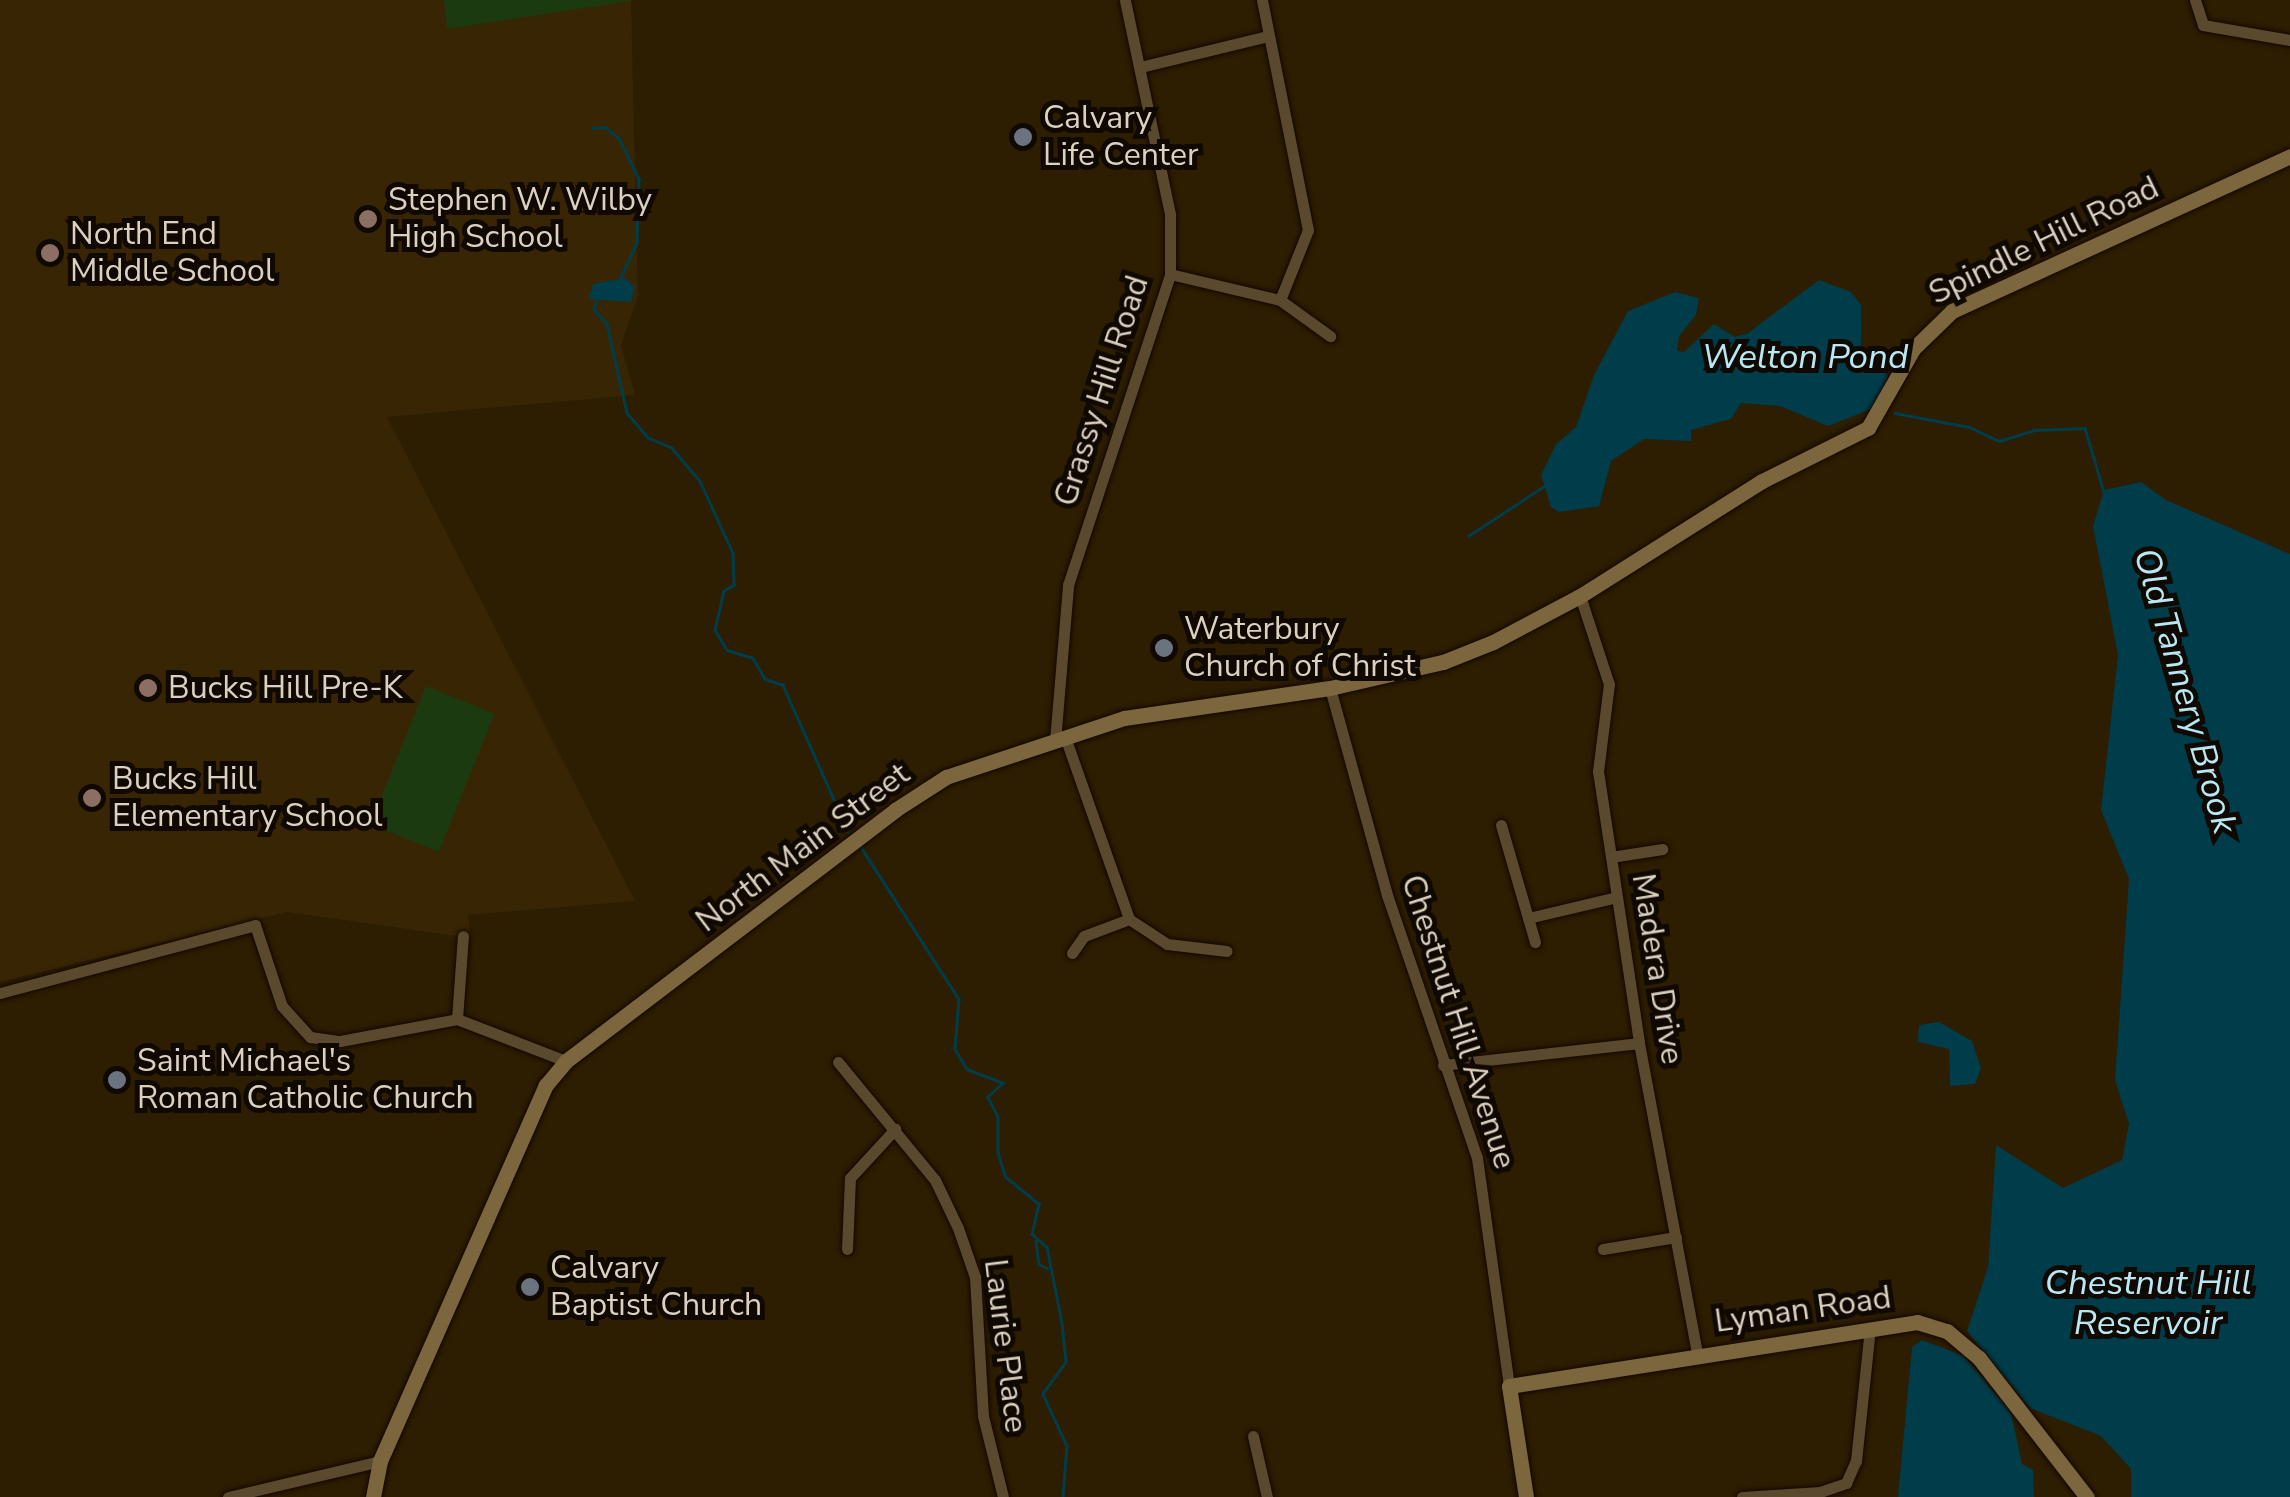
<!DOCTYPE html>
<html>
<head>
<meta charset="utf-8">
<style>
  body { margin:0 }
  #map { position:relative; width:2290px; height:1497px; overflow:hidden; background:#2d1d01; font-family:"Nunito Sans",sans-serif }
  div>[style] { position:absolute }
  .built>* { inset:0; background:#382504 }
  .green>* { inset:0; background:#1c3a0f; transform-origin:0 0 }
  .water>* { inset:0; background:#003d4a }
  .stream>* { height:2.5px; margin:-1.25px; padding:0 1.25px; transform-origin:1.25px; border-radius:1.25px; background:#003d4a }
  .roads { filter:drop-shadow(0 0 2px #130700) drop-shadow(0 0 2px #130700) }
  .street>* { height:11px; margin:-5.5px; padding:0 5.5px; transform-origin:5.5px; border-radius:5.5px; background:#5b492d }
  .secondary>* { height:15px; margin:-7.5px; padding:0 7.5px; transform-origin:7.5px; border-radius:7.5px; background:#7c663e }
  .dots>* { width:28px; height:28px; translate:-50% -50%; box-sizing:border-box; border:5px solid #0f0901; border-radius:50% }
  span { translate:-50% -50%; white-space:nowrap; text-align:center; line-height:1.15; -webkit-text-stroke:10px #0f0901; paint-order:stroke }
  .poi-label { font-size:32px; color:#dcd1c1 }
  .left { translate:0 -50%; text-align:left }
  .street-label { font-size:32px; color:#dcd1c1 }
  .water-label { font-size:35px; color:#b9e8f5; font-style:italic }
</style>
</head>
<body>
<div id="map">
  <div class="built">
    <i style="clip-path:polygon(0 0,631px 0,638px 296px,621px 345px,635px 395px,387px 417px,635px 901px,468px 915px,471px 938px,287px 912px,0 982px)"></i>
  </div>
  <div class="green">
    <i style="clip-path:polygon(444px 0,636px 0,447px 29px)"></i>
    <i style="left:426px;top:686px;width:74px;height:149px;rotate:22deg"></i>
  </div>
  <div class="water">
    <i style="clip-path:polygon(625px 278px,635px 287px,631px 302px,589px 299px,593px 284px)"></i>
    <i style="clip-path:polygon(1819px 280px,1851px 292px,1861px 305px,1861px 347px,1888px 376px,1876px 407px,1828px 426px,1780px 406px,1741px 403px,1731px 419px,1691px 430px,1691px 441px,1644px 439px,1611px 461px,1599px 506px,1559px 512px,1551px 507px,1541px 475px,1556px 444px,1576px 427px,1594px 375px,1628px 311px,1675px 292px,1699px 298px,1696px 315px,1679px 336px,1677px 351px,1684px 352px,1714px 324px,1735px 337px,1748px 333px)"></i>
    <i style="clip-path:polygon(2141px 482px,2166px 500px,2290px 554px,2290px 1497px,2131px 1497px,2131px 1469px,2101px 1436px,2030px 1408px,1967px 1331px,1988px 1267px,1996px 1145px,2063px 1188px,2122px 1160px,2129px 1124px,2115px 1080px,2129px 879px,2101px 810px,2118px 655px,2093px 526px,2104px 490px)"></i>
    <i style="clip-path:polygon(1939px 1022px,1972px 1041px,1981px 1068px,1975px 1084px,1950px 1086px,1949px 1049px,1918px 1042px,1919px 1025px)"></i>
    <i style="clip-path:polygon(1922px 1340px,1964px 1356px,2011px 1413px,2022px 1464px,2033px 1470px,2034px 1497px,1898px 1497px,1912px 1347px)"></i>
  </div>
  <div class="stream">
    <i style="left:592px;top:128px;width:13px;rotate:-4deg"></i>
    <i style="left:605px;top:127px;width:18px;rotate:38deg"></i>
    <i style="left:619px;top:138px;width:46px;rotate:64deg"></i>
    <i style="left:639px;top:179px;width:64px;rotate:91.8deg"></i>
    <i style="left:637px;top:243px;width:38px;rotate:115deg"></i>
    <i style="left:597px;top:301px;width:9px;rotate:111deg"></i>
    <i style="left:594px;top:309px;width:20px;rotate:49deg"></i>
    <i style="left:607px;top:324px;width:91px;rotate:77.3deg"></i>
    <i style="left:627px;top:413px;width:33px;rotate:49deg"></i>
    <i style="left:649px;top:438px;width:25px;rotate:23deg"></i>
    <i style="left:672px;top:448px;width:43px;rotate:49.7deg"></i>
    <i style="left:700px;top:481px;width:79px;rotate:65.4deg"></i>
    <i style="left:733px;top:553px;width:32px;rotate:88deg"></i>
    <i style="left:734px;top:585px;width:12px;rotate:149deg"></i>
    <i style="left:724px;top:591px;width:40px;rotate:103deg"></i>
    <i style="left:715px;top:630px;width:23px;rotate:59deg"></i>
    <i style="left:727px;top:650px;width:27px;rotate:17deg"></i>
    <i style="left:753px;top:658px;width:24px;rotate:60deg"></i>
    <i style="left:765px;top:679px;width:19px;rotate:18deg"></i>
    <i style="left:783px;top:685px;width:160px;rotate:66deg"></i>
    <i style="left:1895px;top:413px;width:75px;rotate:10.7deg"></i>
    <i style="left:1969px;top:427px;width:33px;rotate:25deg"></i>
    <i style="left:1999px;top:441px;width:37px;rotate:-17deg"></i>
    <i style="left:2034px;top:430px;width:51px;rotate:-2.2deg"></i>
    <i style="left:2085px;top:428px;width:67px;rotate:73.5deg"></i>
    <i style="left:1468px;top:536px;width:93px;rotate:-33.2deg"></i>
    <i style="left:861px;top:847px;width:181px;rotate:57.2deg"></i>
    <i style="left:959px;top:999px;width:50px;rotate:94.6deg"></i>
    <i style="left:955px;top:1049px;width:23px;rotate:59deg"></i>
    <i style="left:967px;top:1069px;width:39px;rotate:21deg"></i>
    <i style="left:1003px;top:1083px;width:21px;rotate:137deg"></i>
    <i style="left:988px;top:1097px;width:22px;rotate:63deg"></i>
    <i style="left:998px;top:1117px;width:36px;rotate:90deg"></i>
    <i style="left:998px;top:1153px;width:25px;rotate:72deg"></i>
    <i style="left:1006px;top:1177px;width:43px;rotate:39.3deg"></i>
    <i style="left:1039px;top:1204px;width:31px;rotate:103deg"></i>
    <i style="left:1032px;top:1234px;width:20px;rotate:41deg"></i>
    <i style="left:1047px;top:1247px;width:77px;rotate:78.8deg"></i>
    <i style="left:1062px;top:1323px;width:39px;rotate:84deg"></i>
    <i style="left:1066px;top:1362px;width:39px;rotate:126deg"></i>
    <i style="left:1043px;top:1394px;width:57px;rotate:65.2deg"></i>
    <i style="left:1067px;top:1446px;width:51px;rotate:94.5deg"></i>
    <i style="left:1036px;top:1241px;width:23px;rotate:83deg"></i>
    <i style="left:1039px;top:1264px;width:9px;rotate:27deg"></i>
  </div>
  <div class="roads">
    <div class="street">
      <i style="left:1262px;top:0;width:235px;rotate:78.7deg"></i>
      <i style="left:1308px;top:230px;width:75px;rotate:111.8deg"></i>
      <i style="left:2195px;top:0;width:26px;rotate:72deg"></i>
      <i style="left:2203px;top:25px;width:88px;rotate:9.8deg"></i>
      <i style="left:1140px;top:67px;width:132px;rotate:-13.6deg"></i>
      <i style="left:1170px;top:274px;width:113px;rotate:13.3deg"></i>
      <i style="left:1280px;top:300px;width:62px;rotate:35.8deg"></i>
      <i style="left:1580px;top:596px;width:93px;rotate:71.8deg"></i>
      <i style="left:1609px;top:684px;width:88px;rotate:97.2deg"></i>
      <i style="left:1598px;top:771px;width:275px;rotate:81.4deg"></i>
      <i style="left:1639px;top:1043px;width:314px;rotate:79.4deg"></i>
      <i style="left:1330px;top:688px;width:215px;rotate:74.6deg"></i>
      <i style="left:1387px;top:895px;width:278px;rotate:71.1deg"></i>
      <i style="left:1477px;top:1158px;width:230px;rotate:82deg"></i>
      <i style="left:1065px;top:737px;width:193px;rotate:70.6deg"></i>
      <i style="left:1129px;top:919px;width:45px;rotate:33.3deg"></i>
      <i style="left:1167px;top:944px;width:60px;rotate:6.7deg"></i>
      <i style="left:1055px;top:741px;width:157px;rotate:-85.2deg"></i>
      <i style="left:1068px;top:585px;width:327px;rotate:-71.8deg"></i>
      <i style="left:1170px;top:274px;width:60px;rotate:-90deg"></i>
      <i style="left:1170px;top:214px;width:219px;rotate:-101.9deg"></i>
      <i style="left:1501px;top:825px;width:122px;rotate:73.8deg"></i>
      <i style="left:1611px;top:857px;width:52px;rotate:-8.9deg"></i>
      <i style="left:1528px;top:918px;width:91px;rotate:-13.3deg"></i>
      <i style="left:1072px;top:953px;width:21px;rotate:-55deg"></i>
      <i style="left:1084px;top:936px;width:48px;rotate:-20.7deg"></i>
      <i style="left:0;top:993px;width:264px;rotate:-14.9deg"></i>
      <i style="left:255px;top:925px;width:85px;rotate:71.6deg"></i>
      <i style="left:282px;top:1006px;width:42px;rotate:47.9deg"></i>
      <i style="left:310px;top:1037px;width:30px;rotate:8deg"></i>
      <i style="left:340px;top:1041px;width:119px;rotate:-10.6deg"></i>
      <i style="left:457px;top:1019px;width:117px;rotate:21.1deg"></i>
      <i style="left:457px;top:1019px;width:83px;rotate:-85.9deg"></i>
      <i style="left:838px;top:1062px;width:153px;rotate:50.6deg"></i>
      <i style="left:935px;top:1180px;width:53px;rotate:64.4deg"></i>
      <i style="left:958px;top:1228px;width:52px;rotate:70.9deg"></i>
      <i style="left:975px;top:1277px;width:139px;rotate:86.7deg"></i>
      <i style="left:983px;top:1416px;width:83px;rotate:76.1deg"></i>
      <i style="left:1443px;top:1065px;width:197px;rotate:-6.4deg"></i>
      <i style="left:847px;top:1249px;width:71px;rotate:-87.6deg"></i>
      <i style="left:850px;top:1178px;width:67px;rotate:-47.4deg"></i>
      <i style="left:1603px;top:1249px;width:74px;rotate:-9.3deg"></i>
      <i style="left:1253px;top:1436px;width:63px;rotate:77.1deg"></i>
      <i style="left:228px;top:1497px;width:156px;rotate:-13.3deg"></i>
      <i style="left:1742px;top:1497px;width:78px;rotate:-3.7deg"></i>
      <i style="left:1820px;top:1492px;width:28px;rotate:-19deg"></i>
      <i style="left:1846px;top:1483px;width:24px;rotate:-66deg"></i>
      <i style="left:1856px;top:1461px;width:134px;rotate:-84deg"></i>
    </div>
    <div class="secondary">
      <i style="left:373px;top:1497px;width:37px;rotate:-79deg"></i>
      <i style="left:380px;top:1461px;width:411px;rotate:-66.2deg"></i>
      <i style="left:546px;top:1085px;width:31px;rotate:-50deg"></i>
      <i style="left:566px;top:1061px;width:414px;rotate:-37.3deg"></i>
      <i style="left:895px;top:810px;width:61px;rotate:-32.9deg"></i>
      <i style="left:946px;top:777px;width:188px;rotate:-18.3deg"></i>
      <i style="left:1124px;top:718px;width:208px;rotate:-8.3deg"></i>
      <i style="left:1330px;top:688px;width:116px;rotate:-13deg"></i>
      <i style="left:1443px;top:662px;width:54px;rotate:-21.8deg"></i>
      <i style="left:1493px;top:642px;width:98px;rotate:-27.9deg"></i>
      <i style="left:1580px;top:596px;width:215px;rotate:-32.3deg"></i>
      <i style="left:1762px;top:481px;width:119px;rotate:-26.6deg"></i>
      <i style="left:1868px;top:428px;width:91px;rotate:-60.3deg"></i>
      <i style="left:1913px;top:349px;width:54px;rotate:-44.3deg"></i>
      <i style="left:1952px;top:311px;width:372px;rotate:-24.6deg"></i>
      <i style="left:1526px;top:1497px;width:112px;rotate:-98.7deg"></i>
      <i style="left:1509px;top:1386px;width:413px;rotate:-8.9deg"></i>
      <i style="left:1917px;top:1322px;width:31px;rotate:17deg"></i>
      <i style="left:1947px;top:1331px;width:42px;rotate:40.2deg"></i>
      <i style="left:1979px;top:1358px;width:176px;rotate:52.2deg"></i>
    </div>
  </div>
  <div class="dots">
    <i style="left:1023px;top:137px;background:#6b7280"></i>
    <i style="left:368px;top:219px;background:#8d6e63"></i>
    <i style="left:50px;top:253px;background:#8d6e63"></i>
    <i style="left:1164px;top:648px;background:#6b7280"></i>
    <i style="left:148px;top:688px;background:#8d6e63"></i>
    <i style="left:92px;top:798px;background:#8d6e63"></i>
    <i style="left:117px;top:1080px;background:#6b7280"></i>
    <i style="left:530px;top:1287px;background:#6b7280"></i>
  </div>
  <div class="poi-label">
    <span class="left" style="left:1043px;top:137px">Calvary<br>Life Center</span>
    <span class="left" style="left:388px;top:219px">Stephen W. Wilby<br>High School</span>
    <span class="left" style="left:70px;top:253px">North End<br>Middle School</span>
    <span class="left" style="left:1184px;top:648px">Waterbury<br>Church of Christ</span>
    <span class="left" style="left:168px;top:688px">Bucks Hill Pre-K</span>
    <span class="left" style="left:112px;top:798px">Bucks Hill<br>Elementary School</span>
    <span class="left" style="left:137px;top:1080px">Saint Michael's<br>Roman Catholic Church</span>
    <span class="left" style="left:550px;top:1287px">Calvary<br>Baptist Church</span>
  </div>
  <div class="street-label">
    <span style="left:2044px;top:241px;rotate:-26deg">Spindle Hill Road</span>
    <span style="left:1102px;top:391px;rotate:-72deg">Grassy Hill Road</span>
    <span style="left:803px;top:848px;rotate:-37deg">North Main Street</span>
    <span style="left:1657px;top:969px;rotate:81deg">Madera Drive</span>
    <span style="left:1458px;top:1022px;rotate:72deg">Chestnut Hill Avenue</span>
    <span style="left:1803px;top:1310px;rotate:-8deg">Lyman Road</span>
    <span style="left:1005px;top:1346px;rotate:83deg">Laurie Place</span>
  </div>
  <div class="water-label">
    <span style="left:1805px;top:357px">Welton Pond</span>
    <span style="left:2185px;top:691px;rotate:74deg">Old Tannery Brook</span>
    <span style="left:2148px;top:1303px">Chestnut Hill<br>Reservoir</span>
  </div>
</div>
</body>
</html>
